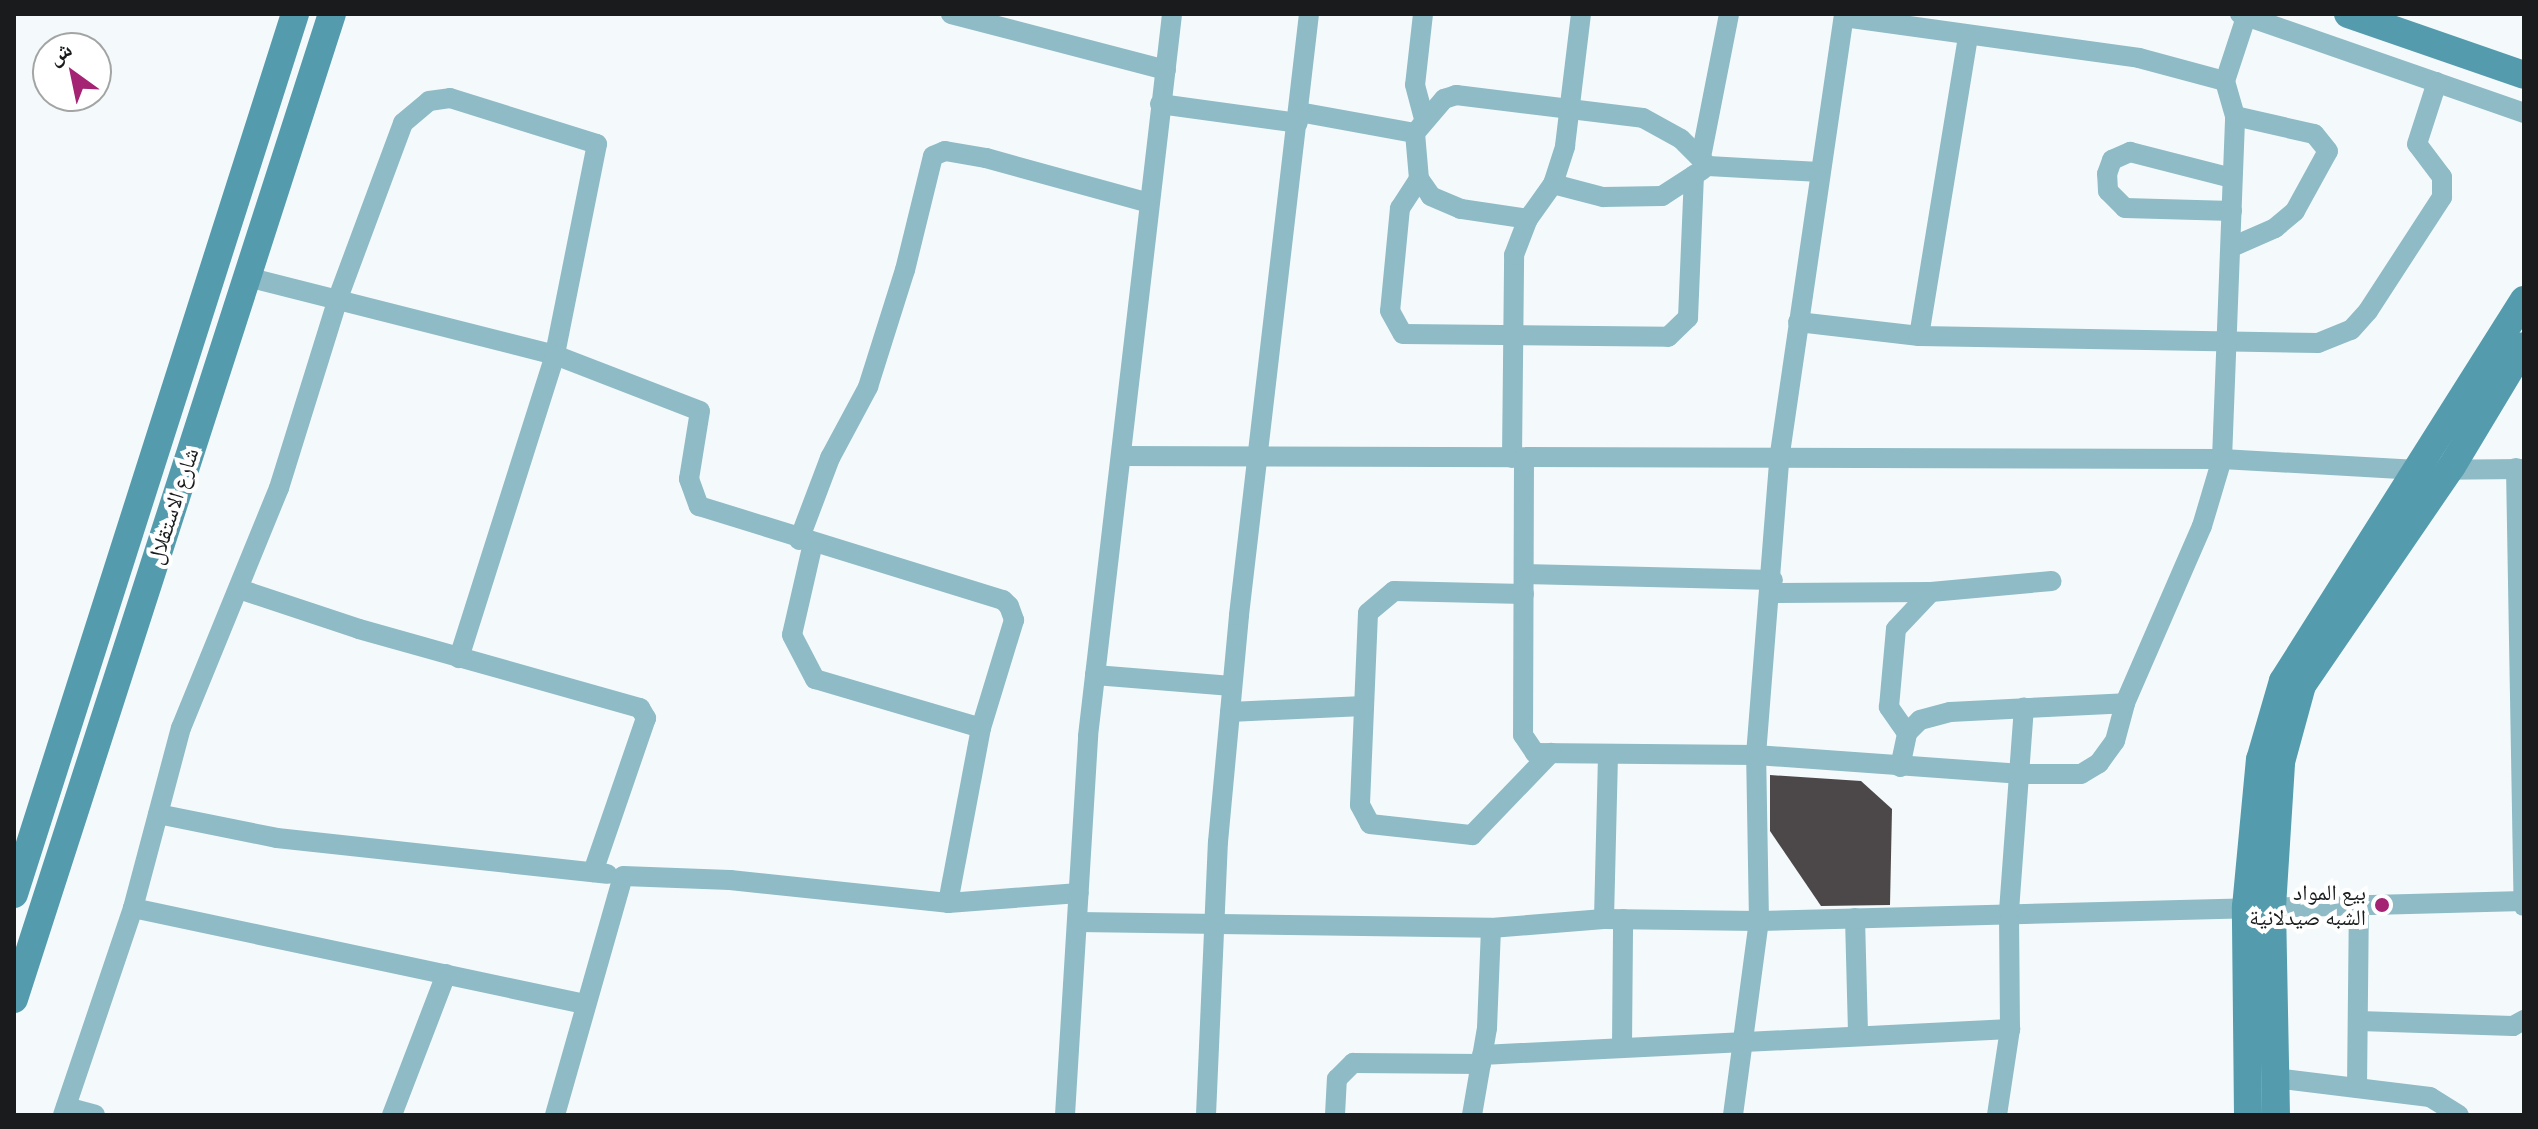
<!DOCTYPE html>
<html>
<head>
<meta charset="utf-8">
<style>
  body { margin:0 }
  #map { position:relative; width:2538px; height:1129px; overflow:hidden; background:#f4fafb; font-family:Signika,"Noto Naskh Arabic",sans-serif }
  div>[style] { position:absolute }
  .building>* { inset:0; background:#4c484a }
  .street>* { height:20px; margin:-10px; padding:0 10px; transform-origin:10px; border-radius:10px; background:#8ebbc6 }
  .secondary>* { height:28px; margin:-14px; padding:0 14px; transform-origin:14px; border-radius:14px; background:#549cad }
  .dots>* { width:22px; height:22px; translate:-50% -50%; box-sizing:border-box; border:4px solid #fff; border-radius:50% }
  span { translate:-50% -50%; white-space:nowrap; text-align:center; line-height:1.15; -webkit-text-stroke:8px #fff; paint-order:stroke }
  .street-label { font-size:22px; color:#191b1c }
  .poi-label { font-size:22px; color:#191b1c }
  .right { translate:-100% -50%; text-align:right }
  .frame { position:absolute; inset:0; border:16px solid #191b1c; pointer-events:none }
  .north { position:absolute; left:32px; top:32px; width:80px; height:80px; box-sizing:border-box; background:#fff; border:2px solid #a3a4a4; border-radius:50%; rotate:327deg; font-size:22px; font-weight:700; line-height:32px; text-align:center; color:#191b1c }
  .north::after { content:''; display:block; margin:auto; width:28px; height:36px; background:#a42373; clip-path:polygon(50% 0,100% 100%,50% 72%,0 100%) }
</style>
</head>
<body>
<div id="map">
  <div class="building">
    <i style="clip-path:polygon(1770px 775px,1861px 781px,1892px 809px,1890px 905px,1821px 906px,1770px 831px)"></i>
  </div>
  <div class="street">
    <i style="left:951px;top:14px;width:222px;rotate:14.6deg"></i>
    <i style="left:1423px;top:14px;width:71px;rotate:96.4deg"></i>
    <i style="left:1415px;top:85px;width:35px;rotate:75deg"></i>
    <i style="left:2240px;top:14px;width:301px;rotate:19.2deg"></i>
    <i style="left:1844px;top:17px;width:298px;rotate:7.9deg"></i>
    <i style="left:2139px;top:58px;width:89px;rotate:15deg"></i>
    <i style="left:1160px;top:104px;width:139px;rotate:7.8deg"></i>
    <i style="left:1299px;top:112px;width:118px;rotate:10.3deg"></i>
    <i style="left:1701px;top:157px;width:146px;rotate:-78.9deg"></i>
    <i style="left:1419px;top:179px;width:35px;rotate:123deg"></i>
    <i style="left:1400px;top:208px;width:103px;rotate:95.5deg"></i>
    <i style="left:1390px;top:311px;width:26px;rotate:61deg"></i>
    <i style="left:1403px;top:334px;width:265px;rotate:0.6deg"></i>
    <i style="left:1668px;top:337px;width:28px;rotate:-44deg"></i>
    <i style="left:1688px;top:318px;width:143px;rotate:-87.6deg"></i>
    <i style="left:1553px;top:184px;width:52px;rotate:14.6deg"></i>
    <i style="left:1603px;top:197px;width:59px;rotate:-1deg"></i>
    <i style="left:1662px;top:196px;width:48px;rotate:-33deg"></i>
    <i style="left:2232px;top:211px;width:107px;rotate:-178.4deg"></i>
    <i style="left:2125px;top:208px;width:24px;rotate:-135deg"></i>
    <i style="left:2108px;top:191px;width:17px;rotate:-93deg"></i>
    <i style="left:2107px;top:174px;width:15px;rotate:-70deg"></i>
    <i style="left:2112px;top:160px;width:20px;rotate:-24deg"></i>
    <i style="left:2130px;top:152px;width:105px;rotate:14.3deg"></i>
    <i style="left:1528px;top:219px;width:68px;rotate:-171.5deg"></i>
    <i style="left:1461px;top:209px;width:33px;rotate:-157deg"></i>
    <i style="left:1431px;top:196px;width:21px;rotate:-125deg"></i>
    <i style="left:1419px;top:179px;width:46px;rotate:-95deg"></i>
    <i style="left:1415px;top:133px;width:45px;rotate:-49.5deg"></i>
    <i style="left:1444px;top:99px;width:13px;rotate:-18deg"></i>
    <i style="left:1456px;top:95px;width:188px;rotate:7deg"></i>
    <i style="left:1643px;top:118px;width:43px;rotate:28.9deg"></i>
    <i style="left:1681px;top:139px;width:38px;rotate:45deg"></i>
    <i style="left:1708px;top:166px;width:112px;rotate:3.1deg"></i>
    <i style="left:2232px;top:247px;width:47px;rotate:-23.8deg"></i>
    <i style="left:2275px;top:228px;width:26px;rotate:-40deg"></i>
    <i style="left:2295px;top:211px;width:68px;rotate:-61.2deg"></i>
    <i style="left:2328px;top:151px;width:22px;rotate:-129deg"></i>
    <i style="left:2314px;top:134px;width:81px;rotate:-167.2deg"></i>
    <i style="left:247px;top:277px;width:318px;rotate:14.2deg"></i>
    <i style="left:555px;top:355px;width:318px;rotate:107.6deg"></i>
    <i style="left:1798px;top:322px;width:122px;rotate:6.6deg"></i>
    <i style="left:1919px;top:336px;width:399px;rotate:1deg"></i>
    <i style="left:2318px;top:343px;width:35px;rotate:-22deg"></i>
    <i style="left:2351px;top:330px;width:25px;rotate:-48deg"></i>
    <i style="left:2368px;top:311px;width:136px;rotate:-57deg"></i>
    <i style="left:2442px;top:197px;width:20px;rotate:-90deg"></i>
    <i style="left:2442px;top:177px;width:41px;rotate:-127.1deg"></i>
    <i style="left:2417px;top:144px;width:65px;rotate:-72.1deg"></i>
    <i style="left:1919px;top:336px;width:304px;rotate:-80.7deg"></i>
    <i style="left:1122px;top:456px;width:1100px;rotate:0.16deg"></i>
    <i style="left:2222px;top:459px;width:196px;rotate:3.2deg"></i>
    <i style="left:2418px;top:470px;width:106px;rotate:-0.5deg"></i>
    <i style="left:1512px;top:458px;width:203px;rotate:-89.4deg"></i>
    <i style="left:1514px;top:255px;width:39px;rotate:-69deg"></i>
    <i style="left:1528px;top:219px;width:43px;rotate:-54.5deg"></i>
    <i style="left:1553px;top:184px;width:40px;rotate:-72deg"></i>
    <i style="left:1565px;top:146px;width:133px;rotate:-83.1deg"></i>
    <i style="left:1524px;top:459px;width:276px;rotate:90.2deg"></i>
    <i style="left:1523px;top:735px;width:22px;rotate:56deg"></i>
    <i style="left:1535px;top:753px;width:221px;rotate:0.5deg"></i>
    <i style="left:1756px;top:755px;width:263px;rotate:4.1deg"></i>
    <i style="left:2018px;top:774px;width:63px"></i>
    <i style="left:2081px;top:774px;width:21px;rotate:-31deg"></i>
    <i style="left:2099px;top:763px;width:27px;rotate:-54deg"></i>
    <i style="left:2115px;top:741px;width:39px;rotate:-75deg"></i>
    <i style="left:2125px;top:703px;width:193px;rotate:-66.5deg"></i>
    <i style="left:2202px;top:526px;width:70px;rotate:-73.4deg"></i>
    <i style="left:2222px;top:459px;width:343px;rotate:-87.8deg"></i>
    <i style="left:2235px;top:116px;width:36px;rotate:-106deg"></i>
    <i style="left:2225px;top:81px;width:71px;rotate:-71.8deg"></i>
    <i style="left:2516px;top:468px;width:438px;rotate:89deg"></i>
    <i style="left:799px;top:540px;width:88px;rotate:-69.3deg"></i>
    <i style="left:830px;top:458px;width:81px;rotate:-61.8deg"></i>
    <i style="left:868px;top:387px;width:123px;rotate:-72.5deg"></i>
    <i style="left:905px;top:270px;width:117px;rotate:-76.2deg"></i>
    <i style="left:933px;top:156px;width:13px;rotate:-23deg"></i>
    <i style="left:945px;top:151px;width:42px;rotate:9.7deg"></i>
    <i style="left:986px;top:158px;width:169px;rotate:15.4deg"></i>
    <i style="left:813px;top:543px;width:94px;rotate:102.9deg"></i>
    <i style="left:792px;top:635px;width:50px;rotate:62.4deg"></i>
    <i style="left:815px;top:679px;width:173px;rotate:16.4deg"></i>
    <i style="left:1524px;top:574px;width:249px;rotate:1.4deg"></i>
    <i style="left:239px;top:589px;width:126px;rotate:18.4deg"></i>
    <i style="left:359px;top:629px;width:292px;rotate:15.7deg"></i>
    <i style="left:640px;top:708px;width:12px;rotate:59deg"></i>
    <i style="left:646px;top:718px;width:163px;rotate:109deg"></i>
    <i style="left:1771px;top:593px;width:160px;rotate:-0.4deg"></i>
    <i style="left:1931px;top:592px;width:121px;rotate:-5.2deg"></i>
    <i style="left:1524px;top:594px;width:130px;rotate:-178.7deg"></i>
    <i style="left:1394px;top:591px;width:34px;rotate:140deg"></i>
    <i style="left:1368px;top:613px;width:192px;rotate:92.4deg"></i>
    <i style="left:1360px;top:805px;width:21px;rotate:62deg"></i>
    <i style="left:1370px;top:824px;width:103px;rotate:6.2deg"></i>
    <i style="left:1472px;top:835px;width:114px;rotate:-46.1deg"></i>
    <i style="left:1095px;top:675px;width:137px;rotate:4.6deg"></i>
    <i style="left:1230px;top:712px;width:134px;rotate:-2.6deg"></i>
    <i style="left:1907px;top:733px;width:32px;rotate:-125deg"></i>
    <i style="left:1889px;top:707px;width:78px;rotate:-84.9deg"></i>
    <i style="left:1896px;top:629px;width:51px;rotate:-46.6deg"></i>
    <i style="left:1900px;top:767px;width:35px;rotate:-78deg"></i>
    <i style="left:1907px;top:733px;width:18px;rotate:-45deg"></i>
    <i style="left:1920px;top:720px;width:31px;rotate:-15deg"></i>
    <i style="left:1950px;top:712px;width:175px;rotate:-2.9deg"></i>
    <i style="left:158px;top:814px;width:121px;rotate:11.4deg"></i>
    <i style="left:277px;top:838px;width:332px;rotate:6.2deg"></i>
    <i style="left:133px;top:908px;width:461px;rotate:12deg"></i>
    <i style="left:1855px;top:918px;width:117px;rotate:88.5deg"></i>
    <i style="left:1604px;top:919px;width:165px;rotate:-88.6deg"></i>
    <i style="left:1078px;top:922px;width:413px;rotate:0.8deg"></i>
    <i style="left:1491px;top:928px;width:113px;rotate:-4.6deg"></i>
    <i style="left:1604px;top:919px;width:155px;rotate:0.7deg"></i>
    <i style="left:1759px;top:921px;width:765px;rotate:-1.5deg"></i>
    <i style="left:2359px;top:1021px;width:154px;rotate:1.9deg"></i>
    <i style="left:2513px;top:1026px;width:13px;rotate:-29deg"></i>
    <i style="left:1622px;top:1046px;width:127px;rotate:-89.5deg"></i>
    <i style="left:1482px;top:1055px;width:529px;rotate:-2.82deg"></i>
    <i style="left:2275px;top:1078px;width:156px;rotate:7deg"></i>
    <i style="left:2430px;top:1097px;width:34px;rotate:32deg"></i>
    <i style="left:2357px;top:1088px;width:183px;rotate:-89.4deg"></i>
    <i style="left:66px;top:1107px;width:30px;rotate:15deg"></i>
    <i style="left:63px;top:1115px;width:219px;rotate:-71.3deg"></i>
    <i style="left:133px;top:908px;width:186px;rotate:-75.1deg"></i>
    <i style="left:181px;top:728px;width:259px;rotate:-67.8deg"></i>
    <i style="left:279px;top:488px;width:199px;rotate:-72.7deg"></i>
    <i style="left:338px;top:298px;width:187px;rotate:-69.6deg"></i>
    <i style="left:403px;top:123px;width:34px;rotate:-40deg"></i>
    <i style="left:429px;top:101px;width:21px;rotate:-8deg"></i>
    <i style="left:450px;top:98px;width:154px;rotate:17.4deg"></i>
    <i style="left:597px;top:144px;width:215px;rotate:101.3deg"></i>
    <i style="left:555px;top:355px;width:155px;rotate:21.1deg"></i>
    <i style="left:700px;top:411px;width:69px;rotate:99.2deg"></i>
    <i style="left:689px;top:479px;width:29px;rotate:70deg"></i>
    <i style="left:699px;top:506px;width:318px;rotate:17.2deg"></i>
    <i style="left:1003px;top:600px;width:8px;rotate:45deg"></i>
    <i style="left:1009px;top:606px;width:15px;rotate:70deg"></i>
    <i style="left:1014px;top:620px;width:113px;rotate:107deg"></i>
    <i style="left:981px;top:728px;width:178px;rotate:100.7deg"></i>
    <i style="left:392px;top:1115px;width:151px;rotate:-69deg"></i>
    <i style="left:555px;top:1115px;width:248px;rotate:-74.1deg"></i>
    <i style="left:623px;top:876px;width:107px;rotate:2.1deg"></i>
    <i style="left:730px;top:880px;width:219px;rotate:6deg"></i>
    <i style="left:948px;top:903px;width:131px;rotate:-4.4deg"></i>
    <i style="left:1065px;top:1115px;width:380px;rotate:-86.5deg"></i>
    <i style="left:1088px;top:736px;width:727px;rotate:-83.36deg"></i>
    <i style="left:1206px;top:1115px;width:273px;rotate:-87.5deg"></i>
    <i style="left:1218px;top:842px;width:228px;rotate:-84.7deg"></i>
    <i style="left:1239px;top:615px;width:605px;rotate:-83.36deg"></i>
    <i style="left:1335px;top:1115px;width:36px;rotate:-87deg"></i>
    <i style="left:1337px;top:1079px;width:23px;rotate:-45deg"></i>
    <i style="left:1353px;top:1063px;width:128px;rotate:0.4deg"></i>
    <i style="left:1472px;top:1115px;width:88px;rotate:-80.2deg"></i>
    <i style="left:1487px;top:1028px;width:100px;rotate:-87.7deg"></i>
    <i style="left:1733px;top:1115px;width:196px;rotate:-82.4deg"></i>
    <i style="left:1759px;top:921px;width:166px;rotate:-91deg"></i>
    <i style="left:1756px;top:755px;width:296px;rotate:-85.5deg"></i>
    <i style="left:1779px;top:460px;width:451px;rotate:-81.7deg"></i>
    <i style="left:1997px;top:1115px;width:87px;rotate:-81.4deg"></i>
    <i style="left:2010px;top:1029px;width:118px;rotate:-90.5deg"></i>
    <i style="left:2009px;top:911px;width:204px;rotate:-85.8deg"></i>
  </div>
  <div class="secondary">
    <i style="left:2348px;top:14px;width:186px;rotate:19.1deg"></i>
    <i style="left:14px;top:894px;width:924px;rotate:-72.29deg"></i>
    <i style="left:14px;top:999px;width:1035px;rotate:-72.11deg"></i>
    <i style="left:2248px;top:1115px;width:208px;rotate:-90.6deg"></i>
    <i style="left:2246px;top:907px;width:148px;rotate:-84.6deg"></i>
    <i style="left:2260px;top:760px;width:82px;rotate:-73.8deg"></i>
    <i style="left:2283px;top:681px;width:451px;rotate:-57.7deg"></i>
    <i style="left:2276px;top:1115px;width:208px;rotate:-91.1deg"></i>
    <i style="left:2272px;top:907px;width:145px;rotate:-86.4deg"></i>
    <i style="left:2281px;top:762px;width:80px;rotate:-74.7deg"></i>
    <i style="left:2302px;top:685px;width:265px;rotate:-55.6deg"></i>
    <i style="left:2452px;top:466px;width:140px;rotate:-59deg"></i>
  </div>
  <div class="dots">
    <i style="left:2382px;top:905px;background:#a42373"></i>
  </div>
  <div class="street-label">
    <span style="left:173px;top:506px;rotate:-72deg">شارع الاستقلال</span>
  </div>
  <div class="poi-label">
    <span class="right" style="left:2366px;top:905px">بيع المواد<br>الشبه صيدلانية</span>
  </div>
  <div class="frame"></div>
  <div class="north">ش</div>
</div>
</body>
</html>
